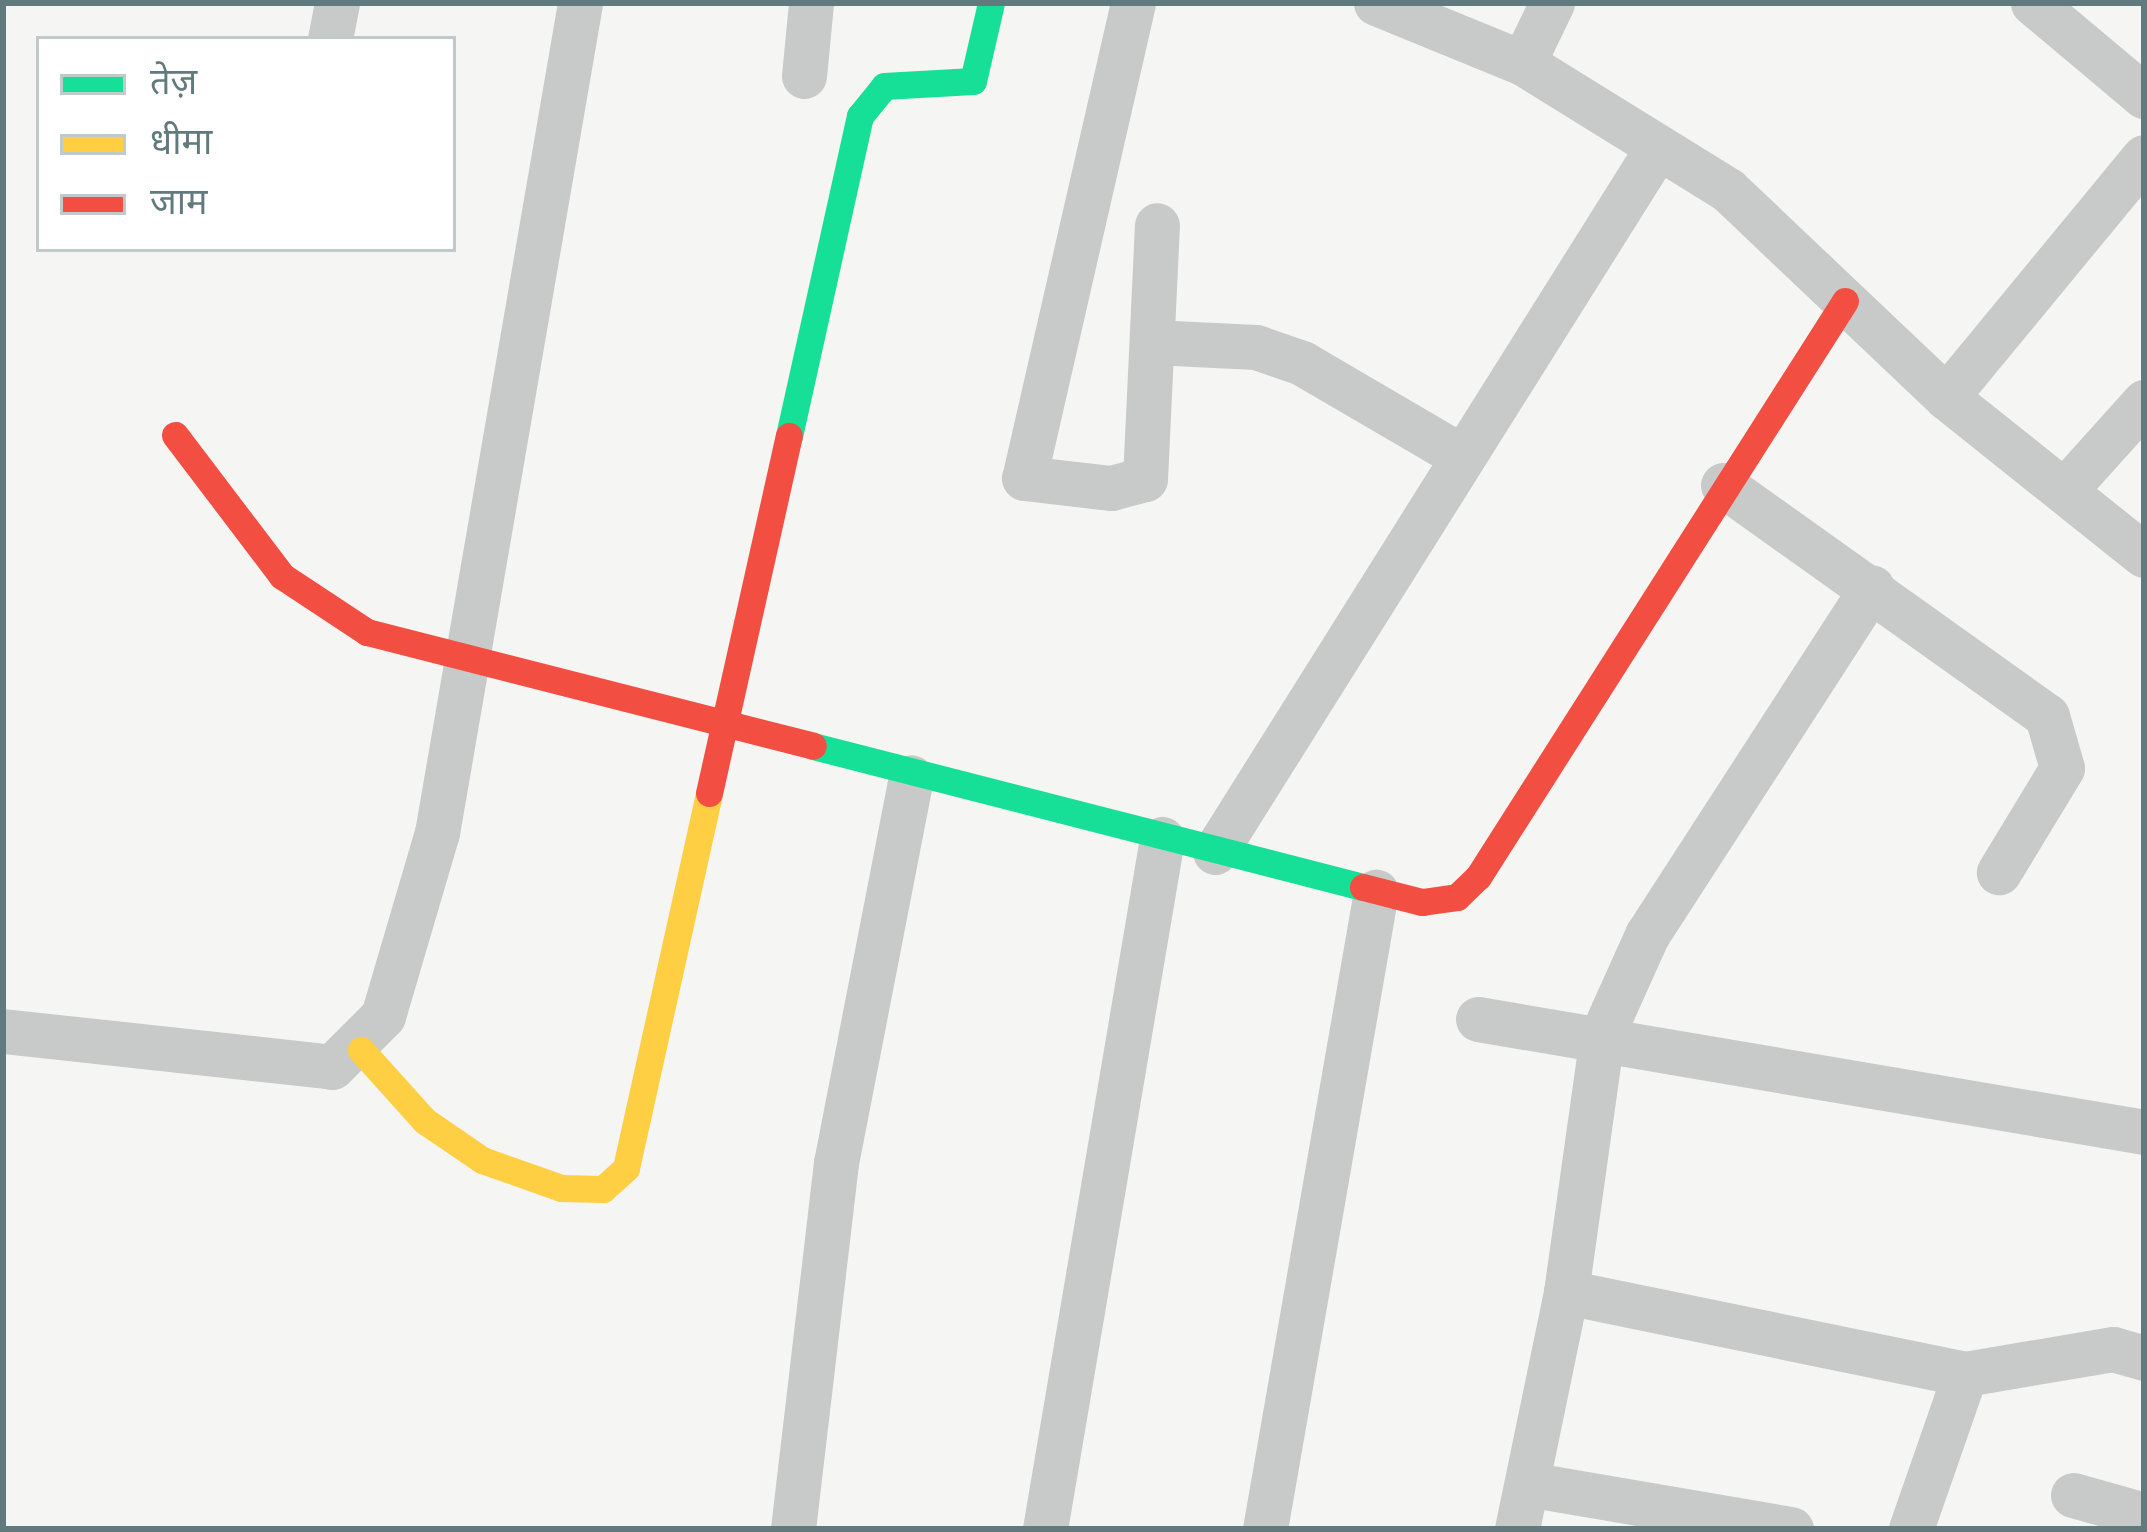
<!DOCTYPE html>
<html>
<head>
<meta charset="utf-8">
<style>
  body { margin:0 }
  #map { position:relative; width:2147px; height:1532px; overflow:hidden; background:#f5f5f4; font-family:Inter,"Noto Sans Devanagari",sans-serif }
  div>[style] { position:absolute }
  .street>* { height:45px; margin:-22.5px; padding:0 22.5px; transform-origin:22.5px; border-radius:22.5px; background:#c8caca }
  .fast>* { height:27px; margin:-13.5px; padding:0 13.5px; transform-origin:13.5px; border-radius:13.5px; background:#16e098 }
  .slow>* { height:27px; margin:-13.5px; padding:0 13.5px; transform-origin:13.5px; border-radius:13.5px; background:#ffcf43 }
  .jam>* { height:27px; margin:-13.5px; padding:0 13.5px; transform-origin:13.5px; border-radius:13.5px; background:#f24e42 }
  span { translate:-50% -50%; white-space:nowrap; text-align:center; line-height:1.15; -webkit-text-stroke:12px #fff; paint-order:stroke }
  .frame { position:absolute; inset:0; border:6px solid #617a7e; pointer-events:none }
  .legend { position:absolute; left:36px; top:36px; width:420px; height:216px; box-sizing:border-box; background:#fff; border:3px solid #c0cacb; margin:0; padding:15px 21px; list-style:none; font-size:36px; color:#617a7e }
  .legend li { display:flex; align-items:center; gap:24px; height:60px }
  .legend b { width:60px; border:3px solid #c0cacb }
</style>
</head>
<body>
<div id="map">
  <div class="street">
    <i style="left:1133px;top:3px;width:487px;rotate:102.9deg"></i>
    <i style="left:1024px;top:478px;width:88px;rotate:6.6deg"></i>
    <i style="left:1111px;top:488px;width:35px;rotate:-15deg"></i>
    <i style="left:1145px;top:479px;width:254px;rotate:-87.3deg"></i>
    <i style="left:1376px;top:3px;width:159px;rotate:22.2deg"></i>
    <i style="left:1523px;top:63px;width:241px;rotate:31.8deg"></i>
    <i style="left:1728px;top:190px;width:301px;rotate:43.5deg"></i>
    <i style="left:1946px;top:397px;width:253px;rotate:38.6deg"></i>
    <i style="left:2033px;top:3px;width:145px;rotate:40deg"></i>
    <i style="left:330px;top:39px;width:37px;rotate:-79deg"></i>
    <i style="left:1523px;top:63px;width:67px;rotate:-64.2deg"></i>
    <i style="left:804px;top:76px;width:73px;rotate:-84.5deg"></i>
    <i style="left:1152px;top:342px;width:104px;rotate:2.8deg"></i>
    <i style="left:1256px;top:347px;width:49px;rotate:19.2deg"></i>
    <i style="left:1302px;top:363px;width:186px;rotate:30.3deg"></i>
    <i style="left:1946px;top:397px;width:311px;rotate:-50.5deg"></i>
    <i style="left:1723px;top:485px;width:398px;rotate:35.5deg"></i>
    <i style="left:2047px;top:716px;width:54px;rotate:73.9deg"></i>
    <i style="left:2062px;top:768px;width:122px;rotate:121.2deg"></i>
    <i style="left:2064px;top:491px;width:120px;rotate:-48deg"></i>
    <i style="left:1215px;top:852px;width:829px;rotate:-57.86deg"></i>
    <i style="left:1478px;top:1019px;width:676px;rotate:9.63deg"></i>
    <i style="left:3px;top:1031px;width:331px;rotate:6.2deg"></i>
    <i style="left:332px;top:1067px;width:72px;rotate:-45deg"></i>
    <i style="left:383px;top:1016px;width:191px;rotate:-73.6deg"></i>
    <i style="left:437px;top:833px;width:842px;rotate:-80.22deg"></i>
    <i style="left:1566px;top:1292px;width:407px;rotate:11.6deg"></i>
    <i style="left:1965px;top:1374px;width:150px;rotate:-9.6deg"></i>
    <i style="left:2113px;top:1349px;width:32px;rotate:16deg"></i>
    <i style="left:1527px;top:1484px;width:268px;rotate:9.7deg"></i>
    <i style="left:2073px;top:1495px;width:74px;rotate:15.7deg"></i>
    <i style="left:793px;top:1529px;width:369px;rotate:-83.3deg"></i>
    <i style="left:836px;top:1163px;width:393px;rotate:-79deg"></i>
    <i style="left:1045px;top:1529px;width:700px;rotate:-80.38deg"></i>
    <i style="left:1265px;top:1529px;width:647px;rotate:-80.12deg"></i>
    <i style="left:1517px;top:1529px;width:242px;rotate:-78.3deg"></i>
    <i style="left:1566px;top:1292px;width:260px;rotate:-82deg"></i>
    <i style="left:1602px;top:1035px;width:110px;rotate:-65.8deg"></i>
    <i style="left:1647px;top:935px;width:414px;rotate:-57.1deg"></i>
    <i style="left:1911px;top:1529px;width:164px;rotate:-70.8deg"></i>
  </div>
  <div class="fast">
    <i style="left:789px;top:436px;width:328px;rotate:-77.5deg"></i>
    <i style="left:860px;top:116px;width:38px;rotate:-51deg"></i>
    <i style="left:884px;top:86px;width:89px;rotate:-3.2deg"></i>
    <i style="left:973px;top:81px;width:80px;rotate:-77deg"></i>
    <i style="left:813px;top:746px;width:568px;rotate:14.38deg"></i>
  </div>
  <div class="slow">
    <i style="left:361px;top:1050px;width:96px;rotate:48deg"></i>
    <i style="left:425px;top:1121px;width:69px;rotate:34.4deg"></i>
    <i style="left:482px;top:1160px;width:84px;rotate:19.5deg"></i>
    <i style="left:561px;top:1188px;width:42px;rotate:1.4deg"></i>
    <i style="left:603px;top:1189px;width:31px;rotate:-42deg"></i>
    <i style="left:626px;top:1168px;width:384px;rotate:-77.5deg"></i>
  </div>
  <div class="jam">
    <i style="left:175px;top:435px;width:177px;rotate:52.8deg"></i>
    <i style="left:282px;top:576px;width:102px;rotate:33.4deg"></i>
    <i style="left:367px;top:632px;width:460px;rotate:14.3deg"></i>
    <i style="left:709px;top:793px;width:366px;rotate:-77.4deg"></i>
    <i style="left:1363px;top:887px;width:61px;rotate:14.3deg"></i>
    <i style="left:1422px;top:902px;width:35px;rotate:-8deg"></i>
    <i style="left:1457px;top:897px;width:29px;rotate:-44deg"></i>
    <i style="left:1478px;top:877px;width:683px;rotate:-57.5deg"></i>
  </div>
  <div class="frame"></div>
  <ul class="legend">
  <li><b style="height:15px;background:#16e098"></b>तेज़</li>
  <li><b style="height:15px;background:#ffcf43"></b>धीमा</li>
  <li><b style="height:15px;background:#f24e42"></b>जाम</li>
  </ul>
</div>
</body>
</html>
